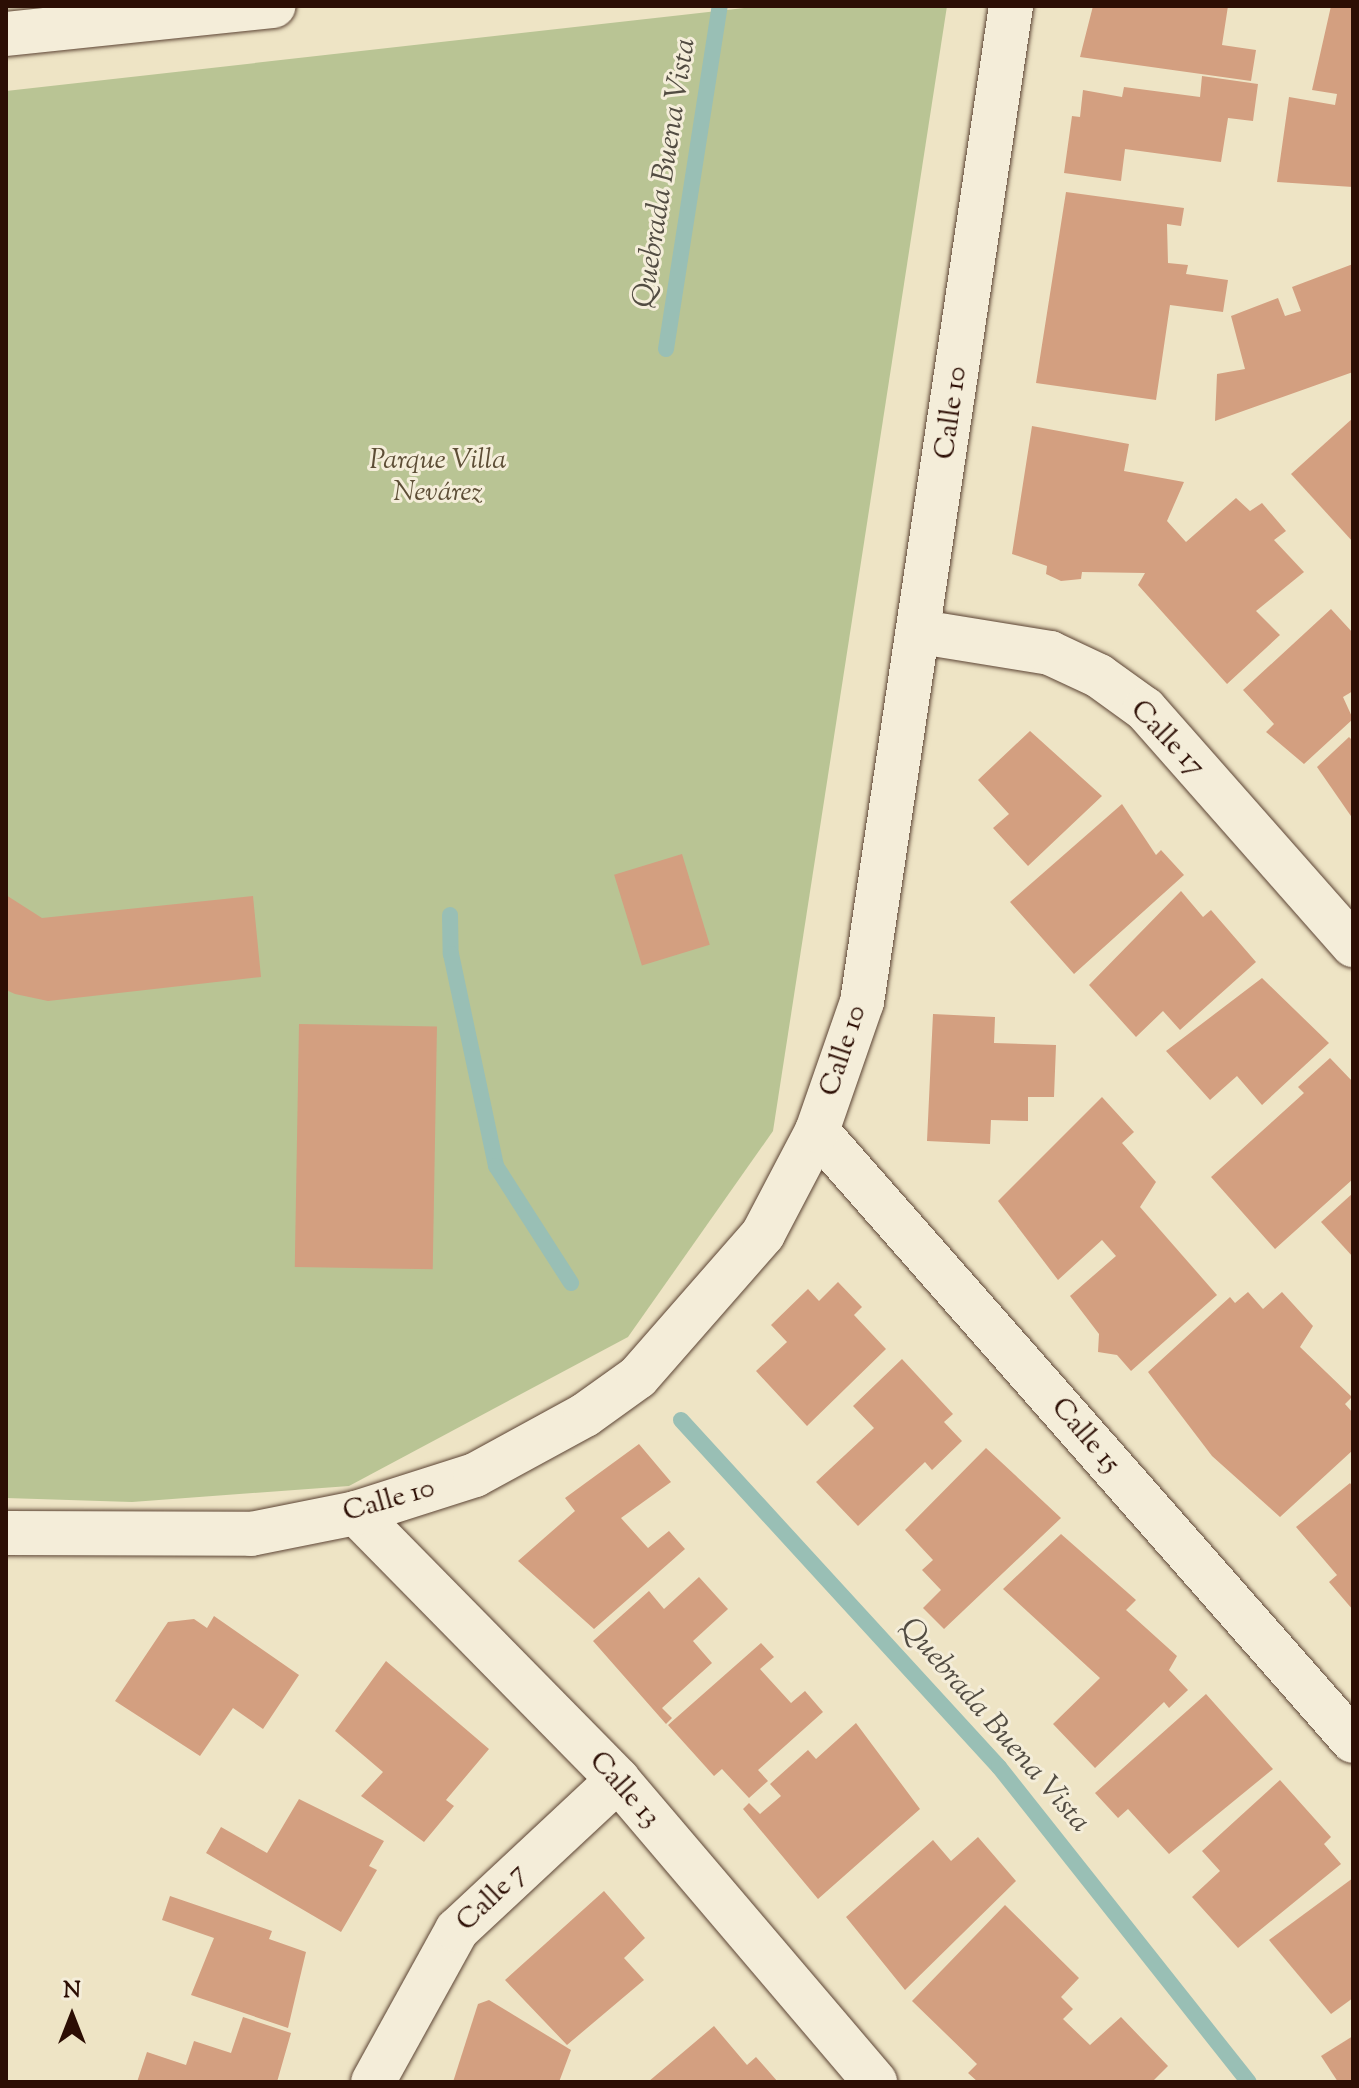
<!DOCTYPE html>
<html>
<head>
<meta charset="utf-8">
<style>
  body { margin:0 }
  #map { position:relative; width:1359px; height:2088px; overflow:hidden; background:#eee4c5; font-family:"Sorts Mill Goudy",serif }
  div>[style] { position:absolute }
  .green>* { inset:0; background:#b9c494 }
  .stream>* { height:16px; margin:-8px; padding:0 8px; transform-origin:8px; border-radius:8px; background:#99bfb5 }
  .building>* { inset:0; background:#d39f80; transform-origin:0 0 }
  .roads { filter:drop-shadow(0 0 2px #5c4434) drop-shadow(0 0 2px #5c4434) }
  .minor>* { height:44px; margin:-22px; padding:0 22px; transform-origin:22px; border-radius:22px; background:#f4edd9 }
  span { translate:-50% -50%; white-space:nowrap; text-align:center; line-height:1.15; -webkit-text-stroke:6px #f4edd9; paint-order:stroke }
  .street-label { font-size:28px; color:#2c0e04 }
  .park-label { font-size:28px; color:#5d4e36; font-style:italic }
  .water-label { font-size:30px; color:#524c42; font-style:italic }
  .frame { position:absolute; inset:0; border:8px solid #2c0e04; pointer-events:none }
  .north { position:absolute; left:32px; top:1976px; width:80px; height:80px; -webkit-text-stroke:6px #f4edd9; paint-order:stroke; rotate:0deg; font-size:22px; font-weight:700; line-height:32px; text-align:center; color:#2c0e04 }
  .north::after { content:''; display:block; margin:auto; width:28px; height:36px; background:#2c0e04; clip-path:polygon(50% 0,100% 100%,50% 72%,0 100%) }
</style>
</head>
<body>
<div id="map">
  <div class="green">
    <i style="clip-path:polygon(762px 6px,947px 6px,773px 1131px,628px 1337px,349px 1486px,132px 1502px,6px 1498px,6px 91px)"></i>
  </div>
  <div class="stream">
    <i style="left:666px;top:349px;width:347px;rotate:-81.1deg"></i>
    <i style="left:450px;top:915px;width:39px;rotate:89deg"></i>
    <i style="left:451px;top:954px;width:217px;rotate:78deg"></i>
    <i style="left:496px;top:1166px;width:139px;rotate:57.3deg"></i>
    <i style="left:681px;top:1420px;width:471px;rotate:47.5deg"></i>
    <i style="left:999px;top:1767px;width:402px;rotate:51.6deg"></i>
  </div>
  <div class="building">
    <i style="clip-path:polygon(1093px 6px,1228px 6px,1222px 45px,1256px 50px,1251px 81px,1080px 57px)"></i>
    <i style="clip-path:polygon(1331px 6px,1353px 6px,1353px 187px,1277px 182px,1289px 97px,1335px 105px,1337px 94px,1312px 90px)"></i>
    <i style="clip-path:polygon(1202px 76px,1258px 84px,1253px 121px,1228px 118px,1221px 162px,1125px 149px,1121px 181px,1064px 173px,1072px 116px,1080px 117px,1083px 90px,1122px 97px,1124px 87px,1200px 97px)"></i>
    <i style="clip-path:polygon(1066px 192px,1184px 208px,1181px 226px,1167px 224px,1168px 263px,1188px 265px,1186px 274px,1228px 280px,1223px 312px,1170px 305px,1156px 400px,1036px 383px)"></i>
    <i style="clip-path:polygon(1353px 264px,1353px 372px,1215px 421px,1217px 374px,1245px 369px,1231px 316px,1278px 298px,1285px 316px,1301px 311px,1292px 287px)"></i>
    <i style="clip-path:polygon(1353px 418px,1353px 542px,1291px 474px)"></i>
    <i style="clip-path:polygon(1032px 426px,1129px 444px,1124px 471px,1184px 482px,1167px 521px,1186px 542px,1236px 498px,1250px 511px,1262px 503px,1286px 531px,1274px 540px,1304px 572px,1256px 611px,1280px 635px,1227px 684px,1138px 585px,1145px 573px,1082px 572px,1081px 579px,1061px 581px,1046px 574px,1047px 566px,1012px 554px)"></i>
    <i style="clip-path:polygon(1331px 609px,1353px 633px,1353px 691px,1343px 697px,1353px 719px,1304px 764px,1266px 732px,1274px 724px,1243px 690px)"></i>
    <i style="clip-path:polygon(1030px 731px,1102px 796px,1028px 866px,993px 828px,1009px 814px,978px 780px)"></i>
    <i style="clip-path:polygon(1349px 737px,1353px 741px,1353px 819px,1317px 767px)"></i>
    <i style="clip-path:polygon(1122px 804px,1156px 855px,1161px 850px,1184px 875px,1074px 974px,1010px 902px)"></i>
    <i style="left:682px;top:854px;width:95px;height:71px;rotate:73deg"></i>
    <i style="clip-path:polygon(1181px 891px,1203px 917px,1211px 910px,1256px 962px,1180px 1030px,1163px 1011px,1136px 1037px,1089px 985px)"></i>
    <i style="clip-path:polygon(6px 895px,42px 918px,253px 896px,261px 977px,48px 1001px,15px 994px,6px 990px)"></i>
    <i style="clip-path:polygon(1262px 978px,1329px 1043px,1262px 1105px,1237px 1076px,1210px 1100px,1166px 1051px)"></i>
    <i style="clip-path:polygon(933px 1014px,995px 1017px,994px 1043px,1056px 1045px,1054px 1097px,1028px 1097px,1028px 1121px,991px 1120px,990px 1144px,927px 1141px)"></i>
    <i style="left:299px;top:1024px;width:138px;height:243px;rotate:1deg"></i>
    <i style="clip-path:polygon(1330px 1058px,1353px 1082px,1353px 1179px,1275px 1249px,1211px 1177px,1304px 1093px,1298px 1087px)"></i>
    <i style="clip-path:polygon(1102px 1097px,1134px 1132px,1122px 1143px,1156px 1182px,1140px 1207px,1217px 1295px,1131px 1371px,1117px 1355px,1098px 1352px,1099px 1334px,1070px 1296px,1116px 1256px,1102px 1240px,1058px 1280px,998px 1201px)"></i>
    <i style="clip-path:polygon(1353px 1193px,1353px 1257px,1321px 1222px)"></i>
    <i style="clip-path:polygon(838px 1282px,862px 1307px,854px 1315px,886px 1349px,807px 1426px,756px 1371px,787px 1342px,771px 1325px,808px 1289px,819px 1301px)"></i>
    <i style="clip-path:polygon(1248px 1292px,1263px 1309px,1282px 1292px,1313px 1326px,1300px 1347px,1352px 1397px,1345px 1404px,1353px 1413px,1353px 1450px,1280px 1517px,1212px 1456px,1148px 1372px,1230px 1297px,1235px 1303px)"></i>
    <i style="clip-path:polygon(902px 1359px,953px 1414px,944px 1422px,962px 1441px,932px 1470px,925px 1462px,858px 1526px,816px 1482px,874px 1428px,853px 1406px)"></i>
    <i style="clip-path:polygon(639px 1444px,671px 1482px,621px 1518px,648px 1548px,669px 1531px,685px 1549px,594px 1629px,518px 1561px,575px 1511px,565px 1498px)"></i>
    <i style="clip-path:polygon(986px 1448px,1061px 1518px,944px 1629px,923px 1608px,941px 1590px,922px 1570px,933px 1560px,905px 1530px)"></i>
    <i style="clip-path:polygon(1350px 1483px,1353px 1487px,1353px 1610px,1329px 1582px,1337px 1575px,1296px 1527px)"></i>
    <i style="clip-path:polygon(1061px 1534px,1136px 1600px,1126px 1610px,1177px 1656px,1169px 1670px,1188px 1690px,1169px 1708px,1164px 1702px,1095px 1768px,1053px 1724px,1100px 1678px,1003px 1589px)"></i>
    <i style="clip-path:polygon(699px 1577px,728px 1609px,693px 1641px,712px 1663px,662px 1708px,672px 1718px,666px 1724px,593px 1641px,649px 1591px,664px 1609px)"></i>
    <i style="clip-path:polygon(214px 1616px,299px 1675px,263px 1729px,233px 1708px,200px 1756px,115px 1701px,168px 1622px,194px 1619px,207px 1628px)"></i>
    <i style="clip-path:polygon(761px 1643px,774px 1657px,760px 1669px,791px 1703px,805px 1691px,823px 1712px,758px 1770px,768px 1781px,749px 1798px,722px 1769px,714px 1776px,668px 1725px)"></i>
    <i style="clip-path:polygon(386px 1661px,489px 1749px,446px 1800px,454px 1806px,424px 1842px,361px 1796px,383px 1772px,335px 1731px)"></i>
    <i style="clip-path:polygon(1206px 1694px,1273px 1769px,1169px 1854px,1128px 1809px,1118px 1818px,1095px 1793px)"></i>
    <i style="clip-path:polygon(856px 1723px,920px 1809px,818px 1899px,743px 1809px,749px 1803px,760px 1814px,781px 1796px,770px 1784px,808px 1750px,816px 1759px)"></i>
    <i style="clip-path:polygon(1280px 1780px,1331px 1837px,1324px 1844px,1341px 1864px,1238px 1948px,1192px 1897px,1220px 1871px,1202px 1851px)"></i>
    <i style="clip-path:polygon(299px 1799px,384px 1841px,369px 1866px,377px 1870px,341px 1932px,206px 1853px,221px 1827px,267px 1853px)"></i>
    <i style="clip-path:polygon(978px 1837px,1016px 1881px,905px 1990px,846px 1917px,933px 1840px,951px 1861px)"></i>
    <i style="clip-path:polygon(1353px 1878px,1353px 1998px,1331px 2014px,1269px 1940px)"></i>
    <i style="clip-path:polygon(604px 1891px,645px 1938px,624px 1958px,644px 1980px,567px 2045px,505px 1980px)"></i>
    <i style="clip-path:polygon(170px 1896px,272px 1931px,269px 1939px,306px 1952px,288px 2028px,191px 1995px,214px 1938px,162px 1920px)"></i>
    <i style="clip-path:polygon(1005px 1905px,1079px 1978px,1061px 1997px,1073px 2009px,1063px 2019px,1090px 2045px,1121px 2017px,1168px 2066px,1152px 2082px,978px 2082px,968px 2073px,977px 2064px,912px 2001px)"></i>
    <i style="clip-path:polygon(489px 2000px,571px 2050px,559px 2082px,453px 2082px,478px 2004px)"></i>
    <i style="clip-path:polygon(243px 2017px,291px 2033px,277px 2082px,137px 2082px,147px 2052px,186px 2065px,194px 2041px,231px 2053px)"></i>
    <i style="clip-path:polygon(714px 2026px,747px 2065px,756px 2057px,778px 2082px,648px 2082px)"></i>
    <i style="clip-path:polygon(1353px 2036px,1353px 2082px,1338px 2082px,1321px 2056px)"></i>
  </div>
  <div class="roads">
    <div class="minor">
      <i style="left:6px;top:34px;width:269px;rotate:-6deg"></i>
      <i style="left:921px;top:632px;width:131px;rotate:9.2deg"></i>
      <i style="left:1050px;top:653px;width:54px;rotate:25.1deg"></i>
      <i style="left:1099px;top:676px;width:57px;rotate:35.7deg"></i>
      <i style="left:1145px;top:709px;width:315px;rotate:48.6deg"></i>
      <i style="left:817px;top:1131px;width:812px;rotate:48.69deg"></i>
      <i style="left:356px;top:1513px;width:374px;rotate:45.5deg"></i>
      <i style="left:618px;top:1780px;width:397px;rotate:49.6deg"></i>
      <i style="left:6px;top:1533px;width:245px;rotate:0.2deg"></i>
      <i style="left:251px;top:1534px;width:107px;rotate:-11.3deg"></i>
      <i style="left:356px;top:1513px;width:125px;rotate:-17.7deg"></i>
      <i style="left:475px;top:1475px;width:125px;rotate:-28.6deg"></i>
      <i style="left:585px;top:1415px;width:65px;rotate:-35.6deg"></i>
      <i style="left:638px;top:1377px;width:190px;rotate:-48.8deg"></i>
      <i style="left:763px;top:1234px;width:116px;rotate:-62.3deg"></i>
      <i style="left:817px;top:1131px;width:137px;rotate:-70.8deg"></i>
      <i style="left:862px;top:1002px;width:1007px;rotate:-81.49deg"></i>
      <i style="left:373px;top:2082px;width:174px;rotate:-61.1deg"></i>
      <i style="left:457px;top:1930px;width:220px;rotate:-43deg"></i>
    </div>
  </div>
  <div class="street-label">
    <span style="left:952px;top:413px;rotate:-82deg">Calle 10</span>
    <span style="left:1167px;top:739px;rotate:46deg">Calle 17</span>
    <span style="left:844px;top:1051px;rotate:-72deg">Calle 10</span>
    <span style="left:1085px;top:1436px;rotate:49deg">Calle 15</span>
    <span style="left:389px;top:1501px;rotate:-16deg">Calle 10</span>
    <span style="left:624px;top:1790px;rotate:48deg">Calle 13</span>
    <span style="left:492px;top:1898px;rotate:-44deg">Calle 7</span>
  </div>
  <div class="park-label">
    <span style="left:438px;top:477px">Parque Villa<br>Nevárez</span>
  </div>
  <div class="water-label">
    <span style="left:666px;top:173px;rotate:-81deg">Quebrada Buena Vista</span>
    <span style="left:994px;top:1726px;rotate:49deg">Quebrada Buena Vista</span>
  </div>
  <div class="frame"></div>
  <div class="north">N</div>
</div>
</body>
</html>
